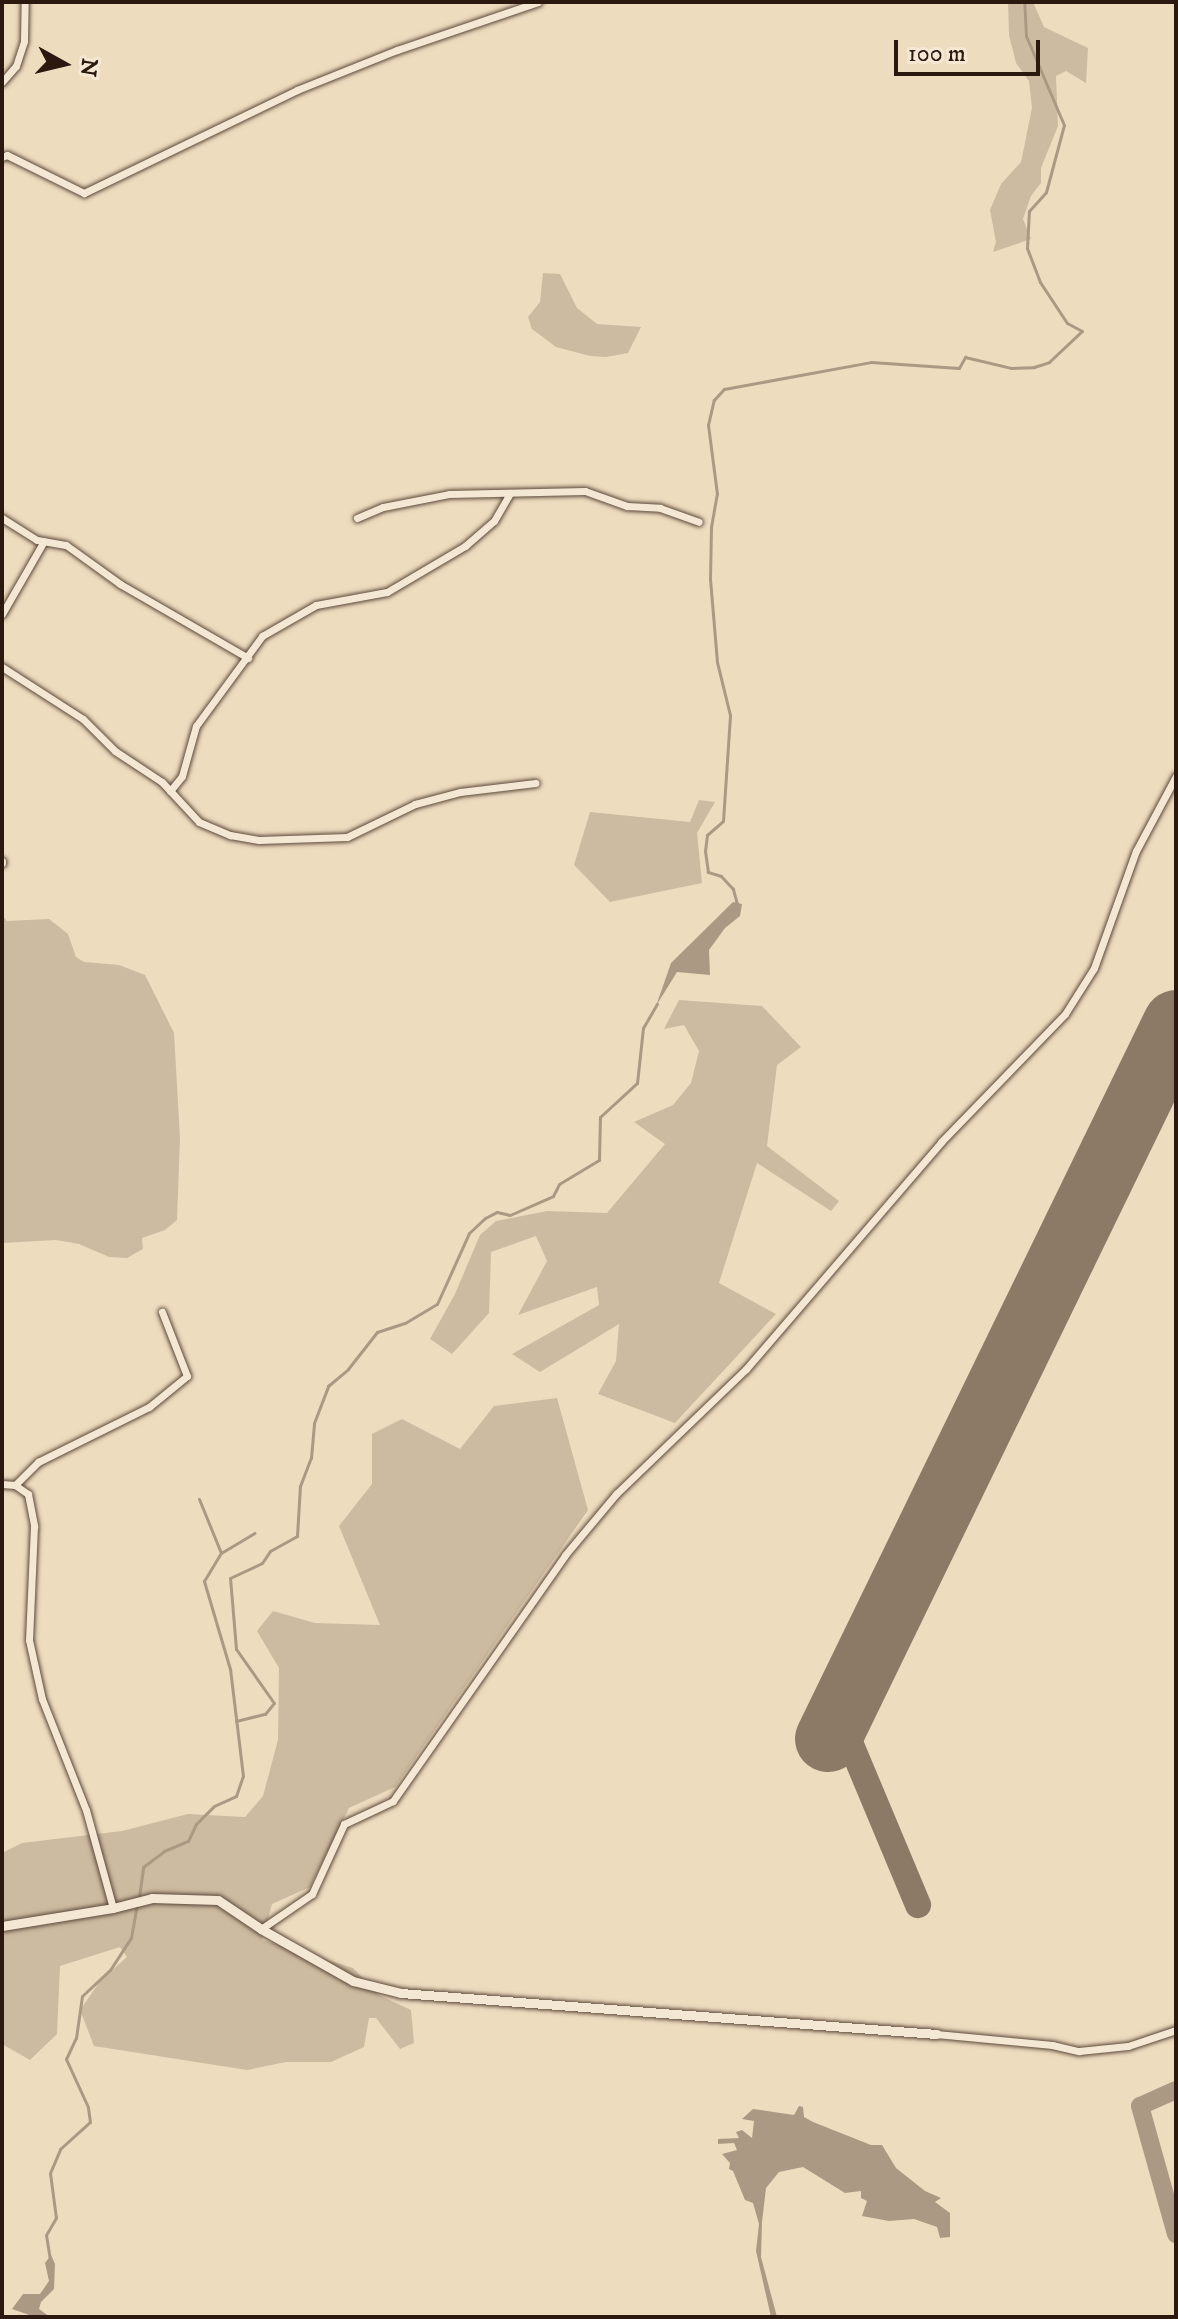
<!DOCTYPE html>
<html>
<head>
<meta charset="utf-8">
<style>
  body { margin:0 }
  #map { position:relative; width:1178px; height:2319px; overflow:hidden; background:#eedcbf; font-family:"IM FELL DW Pica",serif }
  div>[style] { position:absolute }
  .green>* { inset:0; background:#cdbba1 }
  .water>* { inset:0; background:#ac9983 }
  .stream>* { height:3px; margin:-1.5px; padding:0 1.5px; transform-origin:1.5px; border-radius:1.5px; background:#ac9983 }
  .river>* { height:18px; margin:-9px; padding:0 9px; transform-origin:9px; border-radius:9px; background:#ac9983 }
  .taxiway>* { height:26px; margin:-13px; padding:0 13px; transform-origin:13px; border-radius:13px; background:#8c7a67 }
  .runway>* { height:66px; margin:-33px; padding:0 33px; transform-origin:33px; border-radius:33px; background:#8c7a67 }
  .roads { filter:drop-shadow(0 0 2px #5c493b) drop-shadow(0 0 2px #5c493b) }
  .minor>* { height:7px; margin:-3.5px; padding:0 3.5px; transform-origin:3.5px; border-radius:3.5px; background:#f4e8d5 }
  .tertiary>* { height:9px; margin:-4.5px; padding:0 4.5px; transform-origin:4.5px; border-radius:4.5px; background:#f4e8d5 }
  span { translate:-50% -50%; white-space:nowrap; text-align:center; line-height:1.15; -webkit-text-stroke:7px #f4e8d5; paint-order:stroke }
  .frame { position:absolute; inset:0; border:4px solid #2b180f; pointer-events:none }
  .north { position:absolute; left:24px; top:24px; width:80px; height:80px; -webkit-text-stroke:6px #f4e8d5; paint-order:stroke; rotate:98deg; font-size:22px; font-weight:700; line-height:32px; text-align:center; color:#2b180f }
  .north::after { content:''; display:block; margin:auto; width:28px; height:36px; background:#2b180f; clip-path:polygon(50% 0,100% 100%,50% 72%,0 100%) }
  .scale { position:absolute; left:894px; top:40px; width:146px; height:36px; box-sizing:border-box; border:4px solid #2b180f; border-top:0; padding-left:10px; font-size:24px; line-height:28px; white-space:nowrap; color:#2b180f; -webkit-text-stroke:6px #f4e8d5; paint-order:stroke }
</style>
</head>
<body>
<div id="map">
  <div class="green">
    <i style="clip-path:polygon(1008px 2px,1033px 2px,1044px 27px,1088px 48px,1086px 83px,1066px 71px,1056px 76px,1058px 126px,1041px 168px,1041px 183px,1031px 196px,1023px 219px,1031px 239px,993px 252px,996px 242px,990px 210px,1001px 184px,1021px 162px,1032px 108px,1029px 81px,1016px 63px,1009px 35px)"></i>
    <i style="clip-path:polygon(543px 273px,560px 274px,577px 308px,597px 324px,641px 327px,628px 353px,606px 357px,590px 356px,556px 347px,532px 329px,528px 317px,540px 302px)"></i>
    <i style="clip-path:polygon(699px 800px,715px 802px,697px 833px,702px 883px,610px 902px,574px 865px,590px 812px,690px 822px)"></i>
    <i style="clip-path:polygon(2px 915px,7px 921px,49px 919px,68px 934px,76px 957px,84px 962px,119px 965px,145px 975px,174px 1033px,180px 1138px,177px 1220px,165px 1230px,142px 1238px,143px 1249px,127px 1258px,109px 1257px,79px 1244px,56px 1240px,2px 1243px)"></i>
    <i style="clip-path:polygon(679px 1000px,762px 1006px,801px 1047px,777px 1065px,767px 1146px,839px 1201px,831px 1211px,757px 1163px,719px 1283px,776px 1314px,675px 1423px,598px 1394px,616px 1361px,619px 1324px,540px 1372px,512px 1354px,599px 1305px,597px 1287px,518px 1315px,547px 1261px,536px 1236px,491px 1252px,489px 1313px,452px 1354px,430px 1339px,455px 1294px,480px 1235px,496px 1221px,547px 1211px,607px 1213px,665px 1144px,634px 1122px,673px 1105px,691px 1083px,699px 1051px,684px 1025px,664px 1029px)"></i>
    <i style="clip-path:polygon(557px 1398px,588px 1510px,395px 1787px,349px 1808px,310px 1887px,272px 1904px,262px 1940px,353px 1968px,379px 1995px,411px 2010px,414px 2043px,400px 2049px,376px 2018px,369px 2018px,364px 2047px,331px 2062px,286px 2062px,247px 2070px,94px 2046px,80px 2010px,101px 1980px,127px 1957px,120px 1947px,60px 1966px,57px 2034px,30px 2060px,2px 2044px,2px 1853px,22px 1843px,122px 1831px,188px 1814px,245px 1817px,263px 1796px,278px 1740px,279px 1668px,257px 1631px,273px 1611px,315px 1623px,380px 1625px,339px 1526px,372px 1484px,372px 1434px,402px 1419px,460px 1449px,494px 1406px)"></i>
  </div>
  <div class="water">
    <i style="clip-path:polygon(733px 902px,742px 904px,740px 916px,725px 928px,709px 950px,710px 975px,677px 972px,656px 1006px,671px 963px)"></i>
    <i style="clip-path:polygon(799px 2106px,803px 2107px,804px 2117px,813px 2122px,871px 2145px,882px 2145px,896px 2168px,925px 2191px,941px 2198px,935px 2202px,950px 2213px,950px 2237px,940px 2238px,937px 2227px,914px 2219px,889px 2221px,862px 2216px,867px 2201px,861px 2198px,861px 2191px,845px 2193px,803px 2167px,779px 2172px,766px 2188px,762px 2222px,761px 2257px,777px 2317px,771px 2317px,756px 2251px,759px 2224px,753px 2203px,745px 2200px,733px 2171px,729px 2169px,730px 2163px,722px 2154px,737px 2150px,734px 2143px,718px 2144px,718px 2139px,739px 2138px,736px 2132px,742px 2130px,752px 2138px,754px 2121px,742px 2119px,753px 2109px,794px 2115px)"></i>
    <i style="clip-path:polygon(51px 2255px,55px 2264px,54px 2289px,41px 2302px,39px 2309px,50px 2317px,35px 2317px,12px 2309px,23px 2294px,40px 2294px,49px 2281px,45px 2263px)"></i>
  </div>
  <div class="stream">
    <i style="left:737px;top:904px;width:16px;rotate:-105deg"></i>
    <i style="left:733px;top:889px;width:18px;rotate:-133deg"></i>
    <i style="left:721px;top:876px;width:14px;rotate:-163deg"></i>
    <i style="left:708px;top:872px;width:21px;rotate:-98deg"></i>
    <i style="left:705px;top:851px;width:16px;rotate:-83deg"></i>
    <i style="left:707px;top:835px;width:21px;rotate:-41deg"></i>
    <i style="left:723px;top:821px;width:106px;rotate:-86.2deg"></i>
    <i style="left:730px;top:715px;width:55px;rotate:-103.8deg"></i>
    <i style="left:717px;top:662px;width:83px;rotate:-94.8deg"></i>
    <i style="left:710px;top:579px;width:52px;rotate:-88.9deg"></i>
    <i style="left:711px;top:527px;width:34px;rotate:-80deg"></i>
    <i style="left:717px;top:494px;width:70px;rotate:-97.4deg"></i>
    <i style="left:708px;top:425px;width:26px;rotate:-77deg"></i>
    <i style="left:714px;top:400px;width:15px;rotate:-48deg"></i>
    <i style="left:724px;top:389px;width:149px;rotate:-10.4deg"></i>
    <i style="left:871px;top:362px;width:88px;rotate:3.9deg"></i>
    <i style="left:959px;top:368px;width:13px;rotate:-61deg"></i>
    <i style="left:965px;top:357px;width:47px;rotate:13.4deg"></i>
    <i style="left:1011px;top:368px;width:23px;rotate:-2deg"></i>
    <i style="left:1034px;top:367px;width:16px;rotate:-18deg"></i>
    <i style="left:1049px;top:362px;width:45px;rotate:-43.2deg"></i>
    <i style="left:1082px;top:331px;width:17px;rotate:-152deg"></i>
    <i style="left:1067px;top:323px;width:49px;rotate:-123.4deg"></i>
    <i style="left:1040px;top:282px;width:36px;rotate:-111deg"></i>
    <i style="left:1027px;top:248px;width:37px;rotate:-87deg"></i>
    <i style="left:1029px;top:211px;width:25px;rotate:-48deg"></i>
    <i style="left:1046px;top:192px;width:69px;rotate:-75deg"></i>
    <i style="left:1064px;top:125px;width:97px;rotate:-113.1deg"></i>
    <i style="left:1026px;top:36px;width:34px;rotate:-93deg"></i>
    <i style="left:199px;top:1499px;width:58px;rotate:67.8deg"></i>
    <i style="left:236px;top:1721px;width:30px;rotate:-14deg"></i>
    <i style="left:265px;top:1714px;width:14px;rotate:-51deg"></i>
    <i style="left:274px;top:1703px;width:66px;rotate:-125.1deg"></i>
    <i style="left:236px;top:1649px;width:71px;rotate:-94.8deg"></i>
    <i style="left:230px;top:1578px;width:35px;rotate:-25deg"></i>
    <i style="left:262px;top:1563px;width:14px;rotate:-56deg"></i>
    <i style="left:270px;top:1551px;width:31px;rotate:-29deg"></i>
    <i style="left:297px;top:1536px;width:50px;rotate:-86.6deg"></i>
    <i style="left:300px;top:1486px;width:30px;rotate:-69deg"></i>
    <i style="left:311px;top:1458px;width:35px;rotate:-85deg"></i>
    <i style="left:314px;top:1423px;width:40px;rotate:-69deg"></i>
    <i style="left:328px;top:1386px;width:26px;rotate:-40deg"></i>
    <i style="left:348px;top:1369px;width:47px;rotate:-51.9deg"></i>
    <i style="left:377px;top:1332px;width:29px;rotate:-18deg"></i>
    <i style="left:405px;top:1323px;width:37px;rotate:-31deg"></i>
    <i style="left:437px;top:1304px;width:78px;rotate:-65.7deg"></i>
    <i style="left:469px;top:1233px;width:22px;rotate:-43deg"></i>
    <i style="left:485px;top:1218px;width:13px;rotate:-27deg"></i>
    <i style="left:497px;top:1212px;width:13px;rotate:13deg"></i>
    <i style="left:510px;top:1215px;width:47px;rotate:-23.8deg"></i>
    <i style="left:553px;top:1196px;width:13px;rotate:-63deg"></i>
    <i style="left:559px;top:1184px;width:47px;rotate:-31deg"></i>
    <i style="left:599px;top:1160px;width:43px;rotate:-88.7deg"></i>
    <i style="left:600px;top:1117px;width:50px;rotate:-42.6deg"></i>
    <i style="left:637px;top:1083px;width:55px;rotate:-83.8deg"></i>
    <i style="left:643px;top:1028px;width:28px;rotate:-60deg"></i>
    <i style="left:139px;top:1897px;width:30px;rotate:-82deg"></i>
    <i style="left:143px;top:1867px;width:26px;rotate:-37deg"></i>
    <i style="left:164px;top:1851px;width:26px;rotate:-23deg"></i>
    <i style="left:188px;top:1841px;width:19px;rotate:-65deg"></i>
    <i style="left:196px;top:1824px;width:25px;rotate:-45deg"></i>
    <i style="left:214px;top:1806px;width:24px;rotate:-24deg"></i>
    <i style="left:236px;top:1796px;width:21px;rotate:-71deg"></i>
    <i style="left:243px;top:1776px;width:108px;rotate:-96.9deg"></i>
    <i style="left:230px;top:1669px;width:92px;rotate:-106.5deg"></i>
    <i style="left:204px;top:1581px;width:33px;rotate:-59deg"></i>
    <i style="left:221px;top:1553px;width:39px;rotate:-31deg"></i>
    <i style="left:50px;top:2260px;width:25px;rotate:-99deg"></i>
    <i style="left:46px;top:2235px;width:20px;rotate:-60deg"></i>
    <i style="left:56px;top:2218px;width:45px;rotate:-97.6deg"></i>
    <i style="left:50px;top:2173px;width:26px;rotate:-67deg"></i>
    <i style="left:60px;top:2149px;width:40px;rotate:-42deg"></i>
    <i style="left:90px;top:2122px;width:15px;rotate:-98deg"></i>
    <i style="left:88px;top:2107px;width:53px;rotate:-114.6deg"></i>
    <i style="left:66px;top:2059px;width:23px;rotate:-65deg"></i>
    <i style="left:76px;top:2038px;width:42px;rotate:-81.9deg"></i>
    <i style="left:82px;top:1996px;width:38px;rotate:-43deg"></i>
    <i style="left:110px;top:1970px;width:38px;rotate:-57deg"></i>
    <i style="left:131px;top:1938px;width:34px;rotate:-80deg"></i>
  </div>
  <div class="river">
    <i style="left:1176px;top:2090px;width:39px;rotate:156deg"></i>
    <i style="left:1140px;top:2106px;width:133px;rotate:74.3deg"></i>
  </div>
  <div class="taxiway">
    <i style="left:839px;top:1716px;width:205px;rotate:67.3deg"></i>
  </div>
  <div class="runway">
    <i style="left:828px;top:1739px;width:796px;rotate:-64.08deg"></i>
  </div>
  <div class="roads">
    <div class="minor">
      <i style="left:2px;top:82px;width:21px;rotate:-49deg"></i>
      <i style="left:16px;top:66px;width:26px;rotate:-72deg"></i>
      <i style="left:24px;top:41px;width:39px;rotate:-89deg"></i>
      <i style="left:2px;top:157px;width:5px;rotate:-22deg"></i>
      <i style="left:7px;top:155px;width:86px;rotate:26.3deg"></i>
      <i style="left:84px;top:193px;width:237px;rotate:-25.8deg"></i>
      <i style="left:297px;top:90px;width:108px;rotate:-21.8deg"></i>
      <i style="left:397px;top:50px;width:149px;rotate:-18.8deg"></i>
      <i style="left:2px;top:518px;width:41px;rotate:32.2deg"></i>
      <i style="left:37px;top:540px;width:29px;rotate:10deg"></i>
      <i style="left:66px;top:545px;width:67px;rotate:35.8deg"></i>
      <i style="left:120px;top:584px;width:148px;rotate:30deg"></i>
      <i style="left:357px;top:518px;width:28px;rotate:-23deg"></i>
      <i style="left:383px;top:507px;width:67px;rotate:-11.1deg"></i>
      <i style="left:449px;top:494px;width:136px;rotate:-1.3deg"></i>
      <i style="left:585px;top:491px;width:45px;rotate:19.7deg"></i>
      <i style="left:627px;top:506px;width:33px;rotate:3deg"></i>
      <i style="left:660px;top:508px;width:41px;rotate:19.7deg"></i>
      <i style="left:2px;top:614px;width:84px;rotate:-60.1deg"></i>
      <i style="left:2px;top:667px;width:96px;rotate:32.7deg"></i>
      <i style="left:83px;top:719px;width:45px;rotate:45deg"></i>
      <i style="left:115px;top:751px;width:56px;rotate:33.4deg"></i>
      <i style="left:162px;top:782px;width:54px;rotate:47.2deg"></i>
      <i style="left:199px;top:822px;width:34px;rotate:23deg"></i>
      <i style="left:230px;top:835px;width:29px;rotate:10deg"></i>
      <i style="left:259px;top:840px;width:88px;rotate:-2deg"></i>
      <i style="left:347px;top:837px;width:76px;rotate:-25.9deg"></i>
      <i style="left:415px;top:804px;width:47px;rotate:-14.9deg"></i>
      <i style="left:460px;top:792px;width:76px;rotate:-6.8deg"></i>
      <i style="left:170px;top:791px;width:19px;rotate:-51deg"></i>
      <i style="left:182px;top:776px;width:52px;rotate:-74.4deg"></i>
      <i style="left:196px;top:726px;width:112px;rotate:-53.7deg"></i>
      <i style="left:262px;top:636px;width:62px;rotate:-29.9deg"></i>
      <i style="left:316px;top:605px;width:72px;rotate:-10.4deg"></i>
      <i style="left:387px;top:592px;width:91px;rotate:-30.5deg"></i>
      <i style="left:465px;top:546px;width:38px;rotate:-41deg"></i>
      <i style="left:494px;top:521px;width:32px;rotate:-60deg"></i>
      <i style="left:2px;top:861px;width:2px;rotate:90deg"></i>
      <i style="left:2px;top:1484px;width:13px;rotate:4deg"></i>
      <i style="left:15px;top:1485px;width:16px;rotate:35deg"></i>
      <i style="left:28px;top:1494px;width:33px;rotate:79deg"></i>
      <i style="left:34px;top:1526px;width:114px;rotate:92.5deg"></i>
      <i style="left:29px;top:1640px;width:60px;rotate:77.6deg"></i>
      <i style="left:42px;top:1699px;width:119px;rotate:68.4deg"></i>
      <i style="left:86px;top:1810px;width:102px;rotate:74.6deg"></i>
      <i style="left:15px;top:1485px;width:33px;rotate:-45deg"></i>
      <i style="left:38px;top:1462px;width:124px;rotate:-26.4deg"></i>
      <i style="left:149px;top:1407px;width:49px;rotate:-39.2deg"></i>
      <i style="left:187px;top:1376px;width:69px;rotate:-111.3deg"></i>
      <i style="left:261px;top:1929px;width:62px;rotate:-34.5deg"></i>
      <i style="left:312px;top:1894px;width:77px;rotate:-65.4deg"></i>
      <i style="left:344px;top:1824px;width:54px;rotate:-25.1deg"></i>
      <i style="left:393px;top:1801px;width:300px;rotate:-55deg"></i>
      <i style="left:565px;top:1555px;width:80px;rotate:-50.1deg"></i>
      <i style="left:616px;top:1494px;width:180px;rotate:-43.9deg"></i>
      <i style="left:746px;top:1369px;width:299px;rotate:-49.3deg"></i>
      <i style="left:941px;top:1142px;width:178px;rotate:-45.9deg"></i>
      <i style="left:1065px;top:1014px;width:54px;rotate:-57.8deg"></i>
      <i style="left:1094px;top:968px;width:124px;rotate:-70.3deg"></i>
      <i style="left:1136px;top:851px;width:85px;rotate:-61.9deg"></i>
      <i style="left:936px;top:2034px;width:117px;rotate:5.4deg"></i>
      <i style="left:1052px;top:2045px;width:28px;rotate:13deg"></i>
      <i style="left:1079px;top:2051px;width:49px;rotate:-5.8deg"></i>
      <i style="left:1128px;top:2046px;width:51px;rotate:-18.4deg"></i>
    </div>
    <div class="tertiary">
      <i style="left:2px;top:1926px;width:112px;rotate:-9.2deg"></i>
      <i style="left:113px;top:1908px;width:40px;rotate:-14.4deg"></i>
      <i style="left:152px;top:1898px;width:66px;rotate:1.7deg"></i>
      <i style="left:218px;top:1900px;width:52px;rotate:34deg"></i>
      <i style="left:261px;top:1929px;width:106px;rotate:29.5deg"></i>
      <i style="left:353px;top:1981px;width:49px;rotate:14deg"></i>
      <i style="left:401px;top:1993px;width:537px;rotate:4.38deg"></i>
    </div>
  </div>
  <div class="frame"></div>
  <div class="north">N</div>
  <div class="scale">100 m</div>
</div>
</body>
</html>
